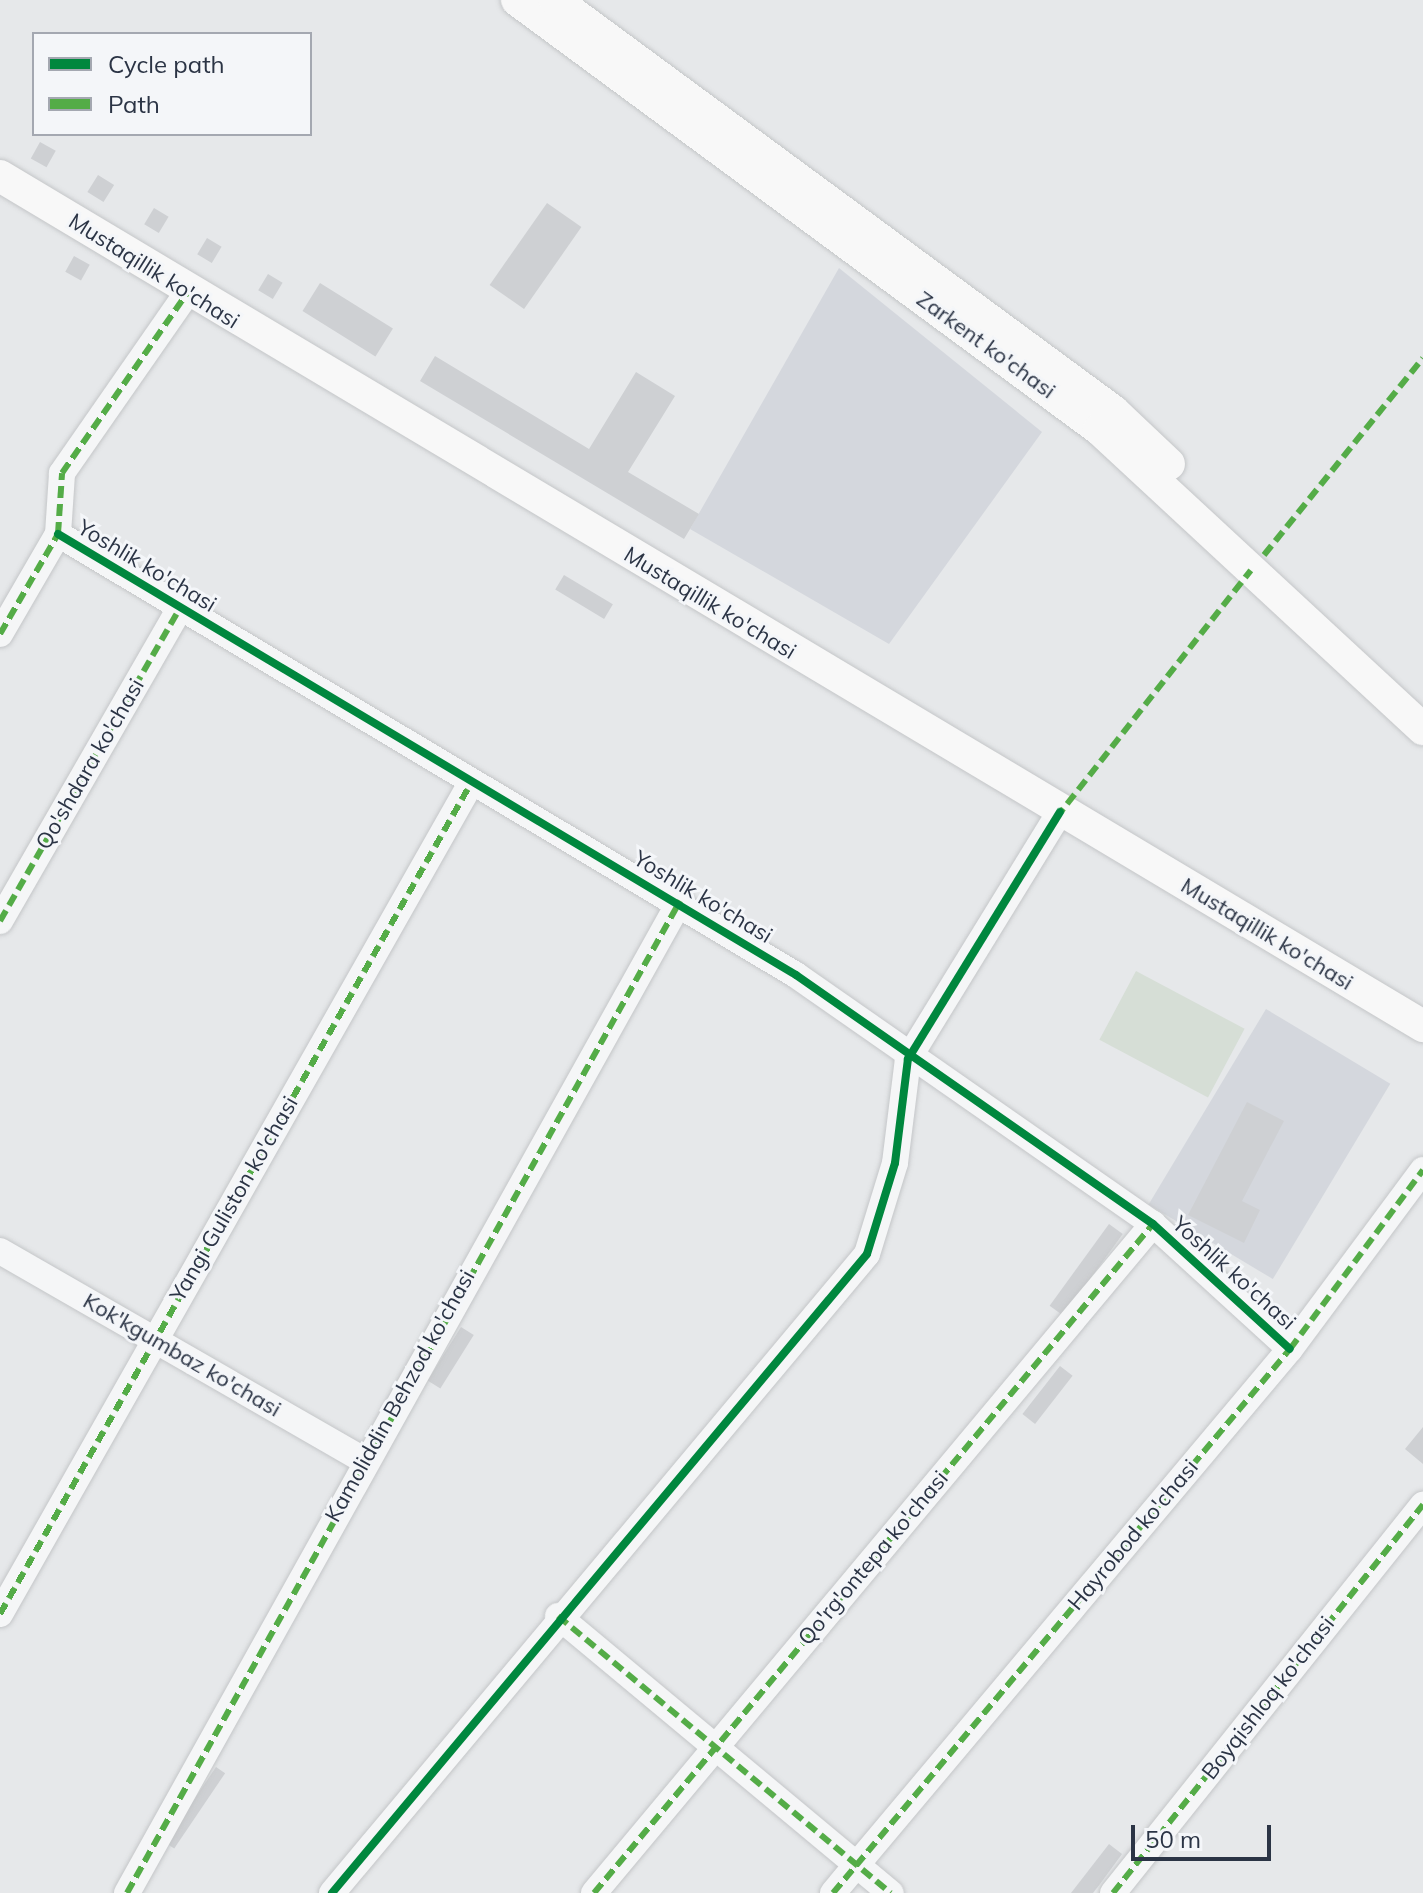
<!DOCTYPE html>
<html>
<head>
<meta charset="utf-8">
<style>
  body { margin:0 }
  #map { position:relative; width:1423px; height:1893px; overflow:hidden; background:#e6e8ea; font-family:Mulish,sans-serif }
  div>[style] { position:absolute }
  .built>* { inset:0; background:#d4d7dd; transform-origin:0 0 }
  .green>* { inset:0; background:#d6ded6; transform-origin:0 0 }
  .building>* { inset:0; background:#ced0d3; transform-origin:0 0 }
  .roads { filter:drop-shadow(0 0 2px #c4c6c8) drop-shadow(0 0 2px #c4c6c8) }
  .minor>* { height:26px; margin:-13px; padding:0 13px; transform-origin:13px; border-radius:13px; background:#f5f6f7 }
  .major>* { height:32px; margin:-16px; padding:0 16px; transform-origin:16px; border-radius:16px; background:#f8f8f8 }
  .quiet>* { height:6px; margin-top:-3px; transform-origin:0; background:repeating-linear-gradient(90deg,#54ac47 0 12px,transparent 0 18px) }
  .cycleway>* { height:8px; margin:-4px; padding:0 4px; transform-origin:4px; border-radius:4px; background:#00873e }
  span { translate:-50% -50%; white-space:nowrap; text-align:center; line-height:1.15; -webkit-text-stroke:6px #f4f6f9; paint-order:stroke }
  .street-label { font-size:22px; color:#2b3445 }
  .legend { position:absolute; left:32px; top:32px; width:280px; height:104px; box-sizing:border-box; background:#f4f6f9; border:2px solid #a4a8b1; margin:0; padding:10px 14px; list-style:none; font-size:24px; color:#2b3445 }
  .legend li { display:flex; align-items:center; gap:16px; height:40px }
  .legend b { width:40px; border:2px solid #a4a8b1 }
  .scale { position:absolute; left:1131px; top:1825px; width:140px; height:36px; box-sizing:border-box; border:4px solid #2b3445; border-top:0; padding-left:10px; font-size:24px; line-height:28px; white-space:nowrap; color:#2b3445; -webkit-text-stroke:6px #f4f6f9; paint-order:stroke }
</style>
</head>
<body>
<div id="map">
  <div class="built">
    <i style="clip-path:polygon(839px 268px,1042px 432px,889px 644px,690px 529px)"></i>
    <i style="left:1266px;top:1009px;width:145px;height:228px;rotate:31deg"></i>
  </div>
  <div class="green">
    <i style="left:1136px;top:971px;width:123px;height:78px;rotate:28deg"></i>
  </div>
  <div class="building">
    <i style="left:40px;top:142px;width:18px;height:19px;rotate:29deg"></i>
    <i style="left:98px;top:175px;width:19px;height:20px;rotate:32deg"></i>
    <i style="left:547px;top:203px;width:42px;height:100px;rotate:35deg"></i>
    <i style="left:154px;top:208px;width:17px;height:19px;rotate:31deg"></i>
    <i style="left:207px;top:238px;width:17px;height:19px;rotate:31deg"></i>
    <i style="left:74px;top:256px;width:18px;height:18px;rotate:29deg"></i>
    <i style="left:268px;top:274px;width:17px;height:19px;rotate:31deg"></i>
    <i style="left:320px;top:283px;width:86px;height:33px;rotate:32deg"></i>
    <i style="clip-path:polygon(435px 356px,589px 449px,636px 372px,675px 396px,628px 472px,699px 514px,684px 539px,420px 381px)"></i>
    <i style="left:564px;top:575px;width:57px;height:17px;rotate:31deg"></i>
    <i style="clip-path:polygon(1247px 1102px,1284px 1121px,1242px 1201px,1260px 1210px,1244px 1243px,1188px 1215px)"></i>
    <i style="left:1109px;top:1224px;width:17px;height:101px;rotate:36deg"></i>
    <i style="left:461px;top:1327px;width:15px;height:63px;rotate:32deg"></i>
    <i style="left:1060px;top:1366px;width:16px;height:61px;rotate:38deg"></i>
    <i style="clip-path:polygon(1423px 1427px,1423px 1464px,1405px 1449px)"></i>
    <i style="left:216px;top:1767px;width:11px;height:91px;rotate:34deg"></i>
    <i style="clip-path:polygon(1109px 1844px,1122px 1854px,1100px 1884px,1093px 1893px,1071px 1893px)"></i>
  </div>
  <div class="roads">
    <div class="minor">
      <i style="left:58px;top:534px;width:860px;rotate:30.86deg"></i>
      <i style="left:796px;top:975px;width:435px;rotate:34.9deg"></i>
      <i style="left:1153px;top:1224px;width:185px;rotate:42.4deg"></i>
      <i style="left:0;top:634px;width:116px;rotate:-59.9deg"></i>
      <i style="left:58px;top:534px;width:61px;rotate:-86.2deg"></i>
      <i style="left:62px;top:473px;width:219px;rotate:-55.2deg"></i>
      <i style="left:0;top:921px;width:361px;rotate:-60.1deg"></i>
      <i style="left:0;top:1251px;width:420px;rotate:29.9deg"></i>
      <i style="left:0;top:1614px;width:953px;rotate:-60.45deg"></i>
      <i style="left:558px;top:1616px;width:433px;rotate:39.8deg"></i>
      <i style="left:127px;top:1893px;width:1136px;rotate:-60.86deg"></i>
      <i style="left:332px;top:1893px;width:833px;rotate:-50.06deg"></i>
      <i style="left:867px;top:1254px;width:95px;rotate:-72.9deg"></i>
      <i style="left:895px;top:1163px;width:105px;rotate:-82.9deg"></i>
      <i style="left:908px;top:1059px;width:290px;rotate:-58.4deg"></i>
      <i style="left:594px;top:1893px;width:872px;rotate:-50.12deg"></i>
      <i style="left:833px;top:1893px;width:710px;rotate:-49.97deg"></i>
      <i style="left:1290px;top:1349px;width:223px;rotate:-53.4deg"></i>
      <i style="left:1113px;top:1893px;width:497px;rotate:-51.4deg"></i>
    </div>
    <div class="major">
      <i style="left:517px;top:0;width:723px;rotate:36.39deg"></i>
      <i style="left:1099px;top:429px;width:442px;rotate:42.8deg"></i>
      <i style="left:555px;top:0;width:693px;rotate:36.37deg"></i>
      <i style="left:1113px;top:411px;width:77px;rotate:43.4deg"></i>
      <i style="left:0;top:176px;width:1658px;rotate:30.85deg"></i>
    </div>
  </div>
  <div class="quiet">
    <i style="left:1264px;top:555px;width:253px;rotate:-51.1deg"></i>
    <i style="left:0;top:634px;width:116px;rotate:-59.9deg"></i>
    <i style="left:58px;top:534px;width:61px;rotate:-86.2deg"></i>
    <i style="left:62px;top:473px;width:219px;rotate:-55.2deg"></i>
    <i style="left:1056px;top:818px;width:315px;rotate:-51.8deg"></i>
    <i style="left:0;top:921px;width:361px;rotate:-60.1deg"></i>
    <i style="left:0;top:1614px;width:953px;rotate:-60.45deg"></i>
    <i style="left:558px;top:1616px;width:433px;rotate:39.8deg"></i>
    <i style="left:127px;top:1893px;width:1136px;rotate:-60.86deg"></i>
    <i style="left:594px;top:1893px;width:872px;rotate:-50.12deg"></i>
    <i style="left:833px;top:1893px;width:710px;rotate:-49.97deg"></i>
    <i style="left:1290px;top:1349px;width:223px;rotate:-53.4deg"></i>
    <i style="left:1113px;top:1893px;width:497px;rotate:-51.4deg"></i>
  </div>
  <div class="cycleway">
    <i style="left:58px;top:534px;width:860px;rotate:30.86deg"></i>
    <i style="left:796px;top:975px;width:435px;rotate:34.9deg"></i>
    <i style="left:1153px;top:1224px;width:185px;rotate:42.4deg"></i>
    <i style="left:332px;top:1893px;width:833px;rotate:-50.06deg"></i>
    <i style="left:867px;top:1254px;width:95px;rotate:-72.9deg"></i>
    <i style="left:895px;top:1163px;width:105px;rotate:-82.9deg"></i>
    <i style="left:908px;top:1059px;width:290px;rotate:-58.4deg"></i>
  </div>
  <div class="street-label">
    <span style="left:154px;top:271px;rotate:32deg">Mustaqillik ko'chasi</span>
    <span style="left:986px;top:345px;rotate:36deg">Zarkent ko'chasi</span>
    <span style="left:147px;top:566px;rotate:31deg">Yoshlik ko'chasi</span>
    <span style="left:710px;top:603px;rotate:31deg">Mustaqillik ko'chasi</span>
    <span style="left:90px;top:764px;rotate:-60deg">Qo'shdara ko'chasi</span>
    <span style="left:703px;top:897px;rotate:31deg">Yoshlik ko'chasi</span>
    <span style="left:1267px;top:934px;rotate:31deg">Mustaqillik ko'chasi</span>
    <span style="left:234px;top:1199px;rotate:-60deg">Yangi Guliston ko'chasi</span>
    <span style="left:1234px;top:1273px;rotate:42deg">Yoshlik ko'chasi</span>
    <span style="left:182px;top:1355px;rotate:30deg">Kok'kgumbaz ko'chasi</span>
    <span style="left:400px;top:1396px;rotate:-61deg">Kamoliddin Behzod ko'chasi</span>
    <span style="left:1133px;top:1535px;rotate:-50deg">Hayrobod ko'chasi</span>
    <span style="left:873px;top:1558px;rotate:-50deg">Qo'rg'ontepa ko'chasi</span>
    <span style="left:1268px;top:1698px;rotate:-52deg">Boyqishloq ko'chasi</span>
  </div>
  <ul class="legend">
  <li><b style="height:10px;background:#00873e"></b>Cycle path</li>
  <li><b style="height:10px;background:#54ac47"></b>Path</li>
  </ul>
  <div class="scale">50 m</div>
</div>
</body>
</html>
